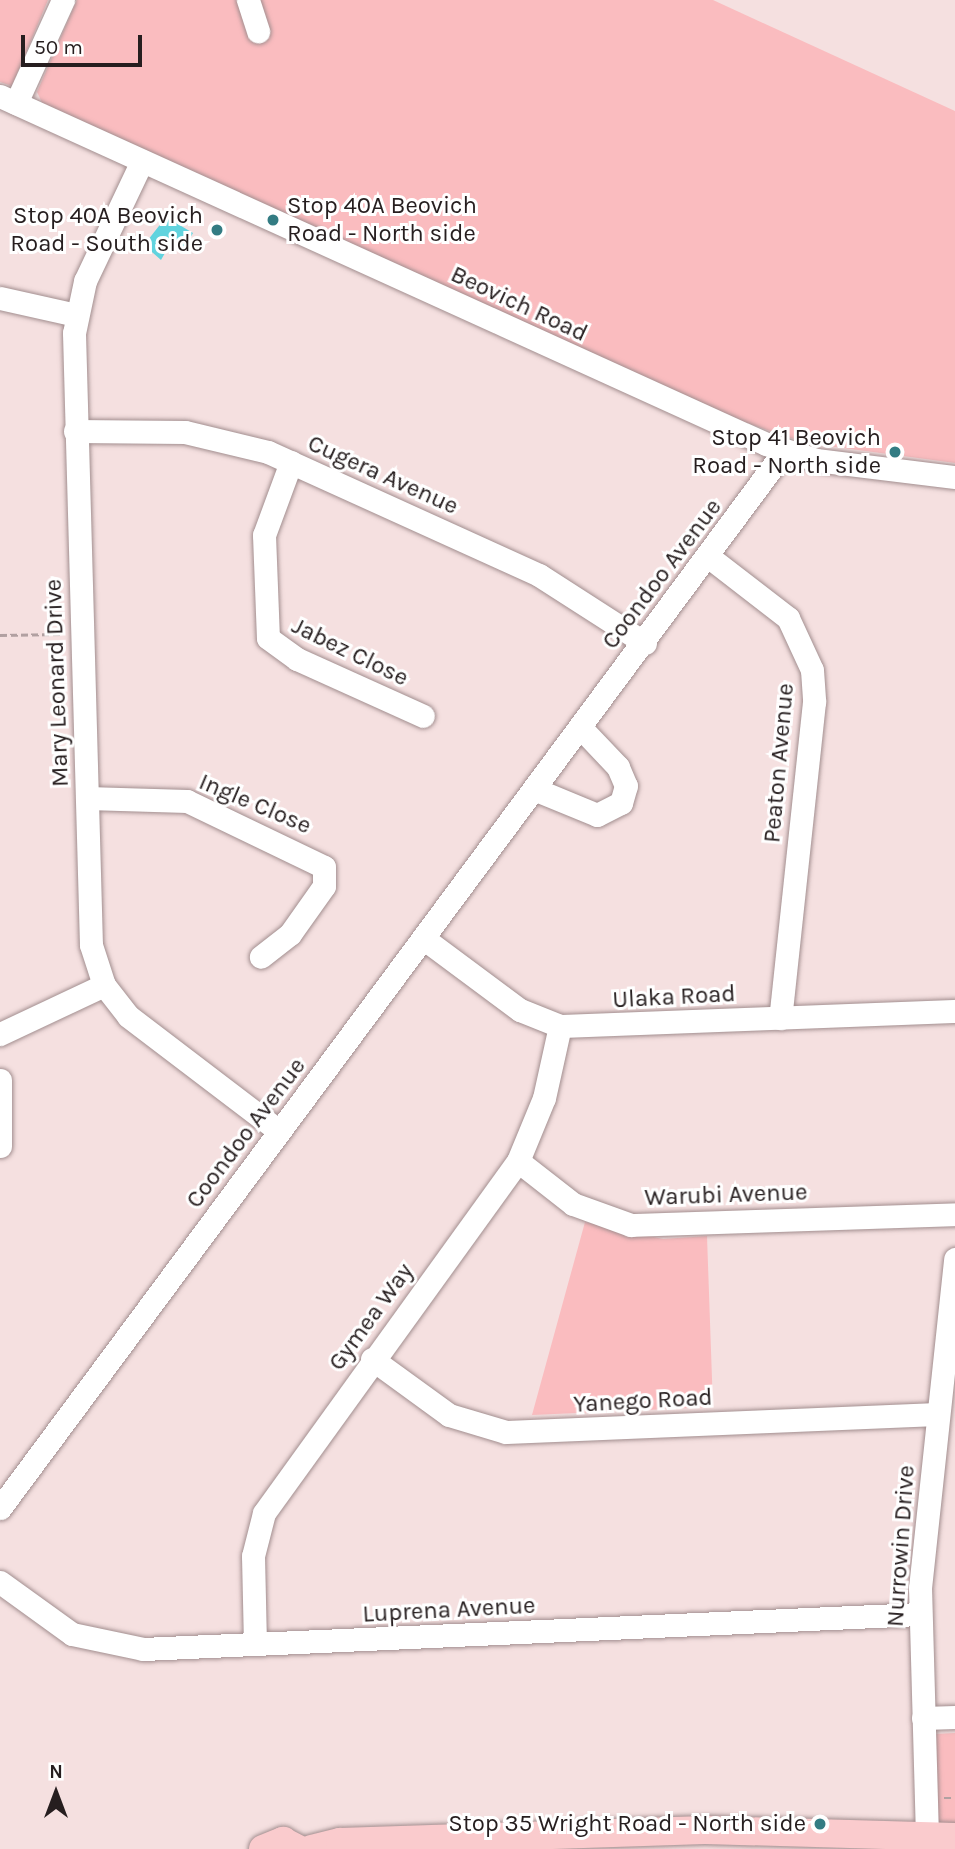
<!DOCTYPE html>
<html>
<head>
<meta charset="utf-8">
<style>
  body { margin:0 }
  #map { position:relative; width:955px; height:1849px; overflow:hidden; background:#f5e0e0; font-family:Karla,sans-serif }
  div>[style] { position:absolute }
  .green>* { inset:0; background:#fabcbf }
  .building>* { inset:0; background:#61d3de }
  .path>* { height:2.5px; margin-top:-1.25px; transform-origin:0; background:repeating-linear-gradient(90deg,#b1a0a1 0 7px,transparent 0 10.5px) }
  .roads { filter:drop-shadow(0 0 2px #a28e8f) drop-shadow(0 0 2px #a28e8f) }
  .minor>* { height:23px; margin:-11.5px; padding:0 11.5px; transform-origin:11.5px; border-radius:11.5px; background:#fff }
  .major>* { height:28px; margin:-14px; padding:0 14px; transform-origin:14px; border-radius:14px; background:#facbcd }
  .dots>* { width:19px; height:19px; translate:-50% -50%; box-sizing:border-box; border:4px solid #fff; border-radius:50% }
  span { translate:-50% -50%; white-space:nowrap; text-align:center; line-height:1.15; -webkit-text-stroke:6px #fff; paint-order:stroke }
  .poi-label { font-size:24px; color:#261e1f }
  .left { translate:0 -50%; text-align:left }
  .right { translate:-100% -50%; text-align:right }
  .street-label { font-size:24px; color:#261e1f }
  .north { position:absolute; left:21px; top:1758px; width:70px; height:70px; -webkit-text-stroke:5px #fff; paint-order:stroke; rotate:0deg; font-size:19px; font-weight:700; line-height:28px; text-align:center; color:#261e1f }
  .north::after { content:''; display:block; margin:auto; width:24px; height:32px; background:#261e1f; clip-path:polygon(50% 0,100% 100%,50% 72%,0 100%) }
  .scale { position:absolute; left:21px; top:35px; width:121px; height:32px; box-sizing:border-box; border:4px solid #261e1f; border-top:0; padding-left:9px; font-size:21px; line-height:24px; white-space:nowrap; color:#261e1f; -webkit-text-stroke:5px #fff; paint-order:stroke }
</style>
</head>
<body>
<div id="map">
  <div class="green">
    <i style="clip-path:polygon(0 0,48px 0,12px 86px,0 82px)"></i>
    <i style="clip-path:polygon(77px 0,713px 0,955px 111px,955px 463px,806px 443px,729px 417px,45px 109px,37px 92px)"></i>
    <i style="clip-path:polygon(585px 1222px,663px 1239px,707px 1236px,713px 1407px,532px 1415px)"></i>
    <i style="clip-path:polygon(955px 1733px,955px 1823px,938px 1824px,935px 1734px)"></i>
  </div>
  <div class="building">
    <i style="clip-path:polygon(166px 217px,193px 233px,182px 253px,169px 246px,161px 260px,144px 245px)"></i>
  </div>
  <div class="path">
    <i style="left:0;top:635px;width:63px;rotate:-0.9deg"></i>
    <i style="left:944px;top:1798px;width:11px"></i>
  </div>
  <div class="roads">
    <div class="minor">
      <i style="left:248px;top:0;width:33px;rotate:72deg"></i>
      <i style="left:0;top:96px;width:841px;rotate:24.43deg"></i>
      <i style="left:766px;top:444px;width:52px;rotate:17.7deg"></i>
      <i style="left:816px;top:460px;width:140px;rotate:7deg"></i>
      <i style="left:16px;top:103px;width:113px;rotate:-65.5deg"></i>
      <i style="left:142px;top:161px;width:133px;rotate:115.4deg"></i>
      <i style="left:85px;top:281px;width:53px;rotate:101.9deg"></i>
      <i style="left:74px;top:333px;width:612px;rotate:88.41deg"></i>
      <i style="left:91px;top:945px;width:42px;rotate:72deg"></i>
      <i style="left:104px;top:985px;width:39px;rotate:52deg"></i>
      <i style="left:128px;top:1016px;width:190px;rotate:37.3deg"></i>
      <i style="left:0;top:298px;width:78px;rotate:12.6deg"></i>
      <i style="left:75px;top:431px;width:110px;rotate:0.5deg"></i>
      <i style="left:185px;top:432px;width:85px;rotate:13.5deg"></i>
      <i style="left:268px;top:452px;width:298px;rotate:24.4deg"></i>
      <i style="left:539px;top:575px;width:126px;rotate:32.7deg"></i>
      <i style="left:291px;top:462px;width:78px;rotate:110.3deg"></i>
      <i style="left:264px;top:535px;width:103px;rotate:87.8deg"></i>
      <i style="left:268px;top:638px;width:36px;rotate:36deg"></i>
      <i style="left:297px;top:659px;width:138px;rotate:24.3deg"></i>
      <i style="left:709px;top:557px;width:100px;rotate:37.7deg"></i>
      <i style="left:788px;top:618px;width:57px;rotate:65.2deg"></i>
      <i style="left:812px;top:670px;width:32px;rotate:86deg"></i>
      <i style="left:814px;top:702px;width:318px;rotate:96.1deg"></i>
      <i style="left:534px;top:789px;width:68px;rotate:22.4deg"></i>
      <i style="left:597px;top:815px;width:27px;rotate:-27deg"></i>
      <i style="left:621px;top:803px;width:18px;rotate:-74deg"></i>
      <i style="left:626px;top:786px;width:21px;rotate:-113deg"></i>
      <i style="left:618px;top:767px;width:55px;rotate:-133.5deg"></i>
      <i style="left:87px;top:798px;width:100px;rotate:1.7deg"></i>
      <i style="left:187px;top:801px;width:152px;rotate:25.7deg"></i>
      <i style="left:324px;top:867px;width:19px;rotate:90deg"></i>
      <i style="left:324px;top:886px;width:59px;rotate:125.3deg"></i>
      <i style="left:290px;top:934px;width:37px;rotate:142deg"></i>
      <i style="left:423px;top:938px;width:121px;rotate:36.6deg"></i>
      <i style="left:520px;top:1010px;width:43px;rotate:21.8deg"></i>
      <i style="left:560px;top:1026px;width:395px;rotate:-2.2deg"></i>
      <i style="left:0;top:1034px;width:115px;rotate:-25.2deg"></i>
      <i style="left:0;top:1080px;width:66px;rotate:90deg"></i>
      <i style="left:518px;top:1161px;width:70px;rotate:38deg"></i>
      <i style="left:573px;top:1204px;width:62px;rotate:19.9deg"></i>
      <i style="left:631px;top:1225px;width:324px;rotate:-1.9deg"></i>
      <i style="left:372px;top:1359px;width:95px;rotate:36deg"></i>
      <i style="left:449px;top:1415px;width:59px;rotate:16.6deg"></i>
      <i style="left:506px;top:1432px;width:432px;rotate:-2.4deg"></i>
      <i style="left:0;top:1508px;width:1316px;rotate:-53.43deg"></i>
      <i style="left:0;top:1582px;width:89px;rotate:35.8deg"></i>
      <i style="left:72px;top:1634px;width:73px;rotate:11.9deg"></i>
      <i style="left:143px;top:1649px;width:778px;rotate:-2.58deg"></i>
      <i style="left:255px;top:1644px;width:88px;rotate:-91.3deg"></i>
      <i style="left:253px;top:1556px;width:44px;rotate:-75.7deg"></i>
      <i style="left:264px;top:1513px;width:434px;rotate:-54.2deg"></i>
      <i style="left:518px;top:1161px;width:68px;rotate:-67.6deg"></i>
      <i style="left:544px;top:1098px;width:74px;rotate:-77.5deg"></i>
      <i style="left:923px;top:1718px;width:32px;rotate:-2deg"></i>
      <i style="left:927px;top:1837px;width:249px;rotate:-91.6deg"></i>
      <i style="left:920px;top:1588px;width:331px;rotate:-83.9deg"></i>
    </div>
    <div class="major">
      <i style="left:263px;top:1849px;width:22px;rotate:-22deg"></i>
      <i style="left:283px;top:1841px;width:17px;rotate:28deg"></i>
      <i style="left:311px;top:1849px;width:30px;rotate:-14deg"></i>
      <i style="left:340px;top:1842px;width:365px;rotate:-1.9deg"></i>
      <i style="left:705px;top:1830px;width:250px;rotate:1.6deg"></i>
    </div>
  </div>
  <div class="dots">
    <i style="left:273px;top:220px;background:#337c83"></i>
    <i style="left:217px;top:230px;background:#337c83"></i>
    <i style="left:895px;top:452px;background:#337c83"></i>
    <i style="left:820px;top:1824px;background:#337c83"></i>
  </div>
  <div class="poi-label">
    <span class="left" style="left:287px;top:220px">Stop 40A Beovich<br>Road - North side</span>
    <span class="right" style="left:203px;top:230px">Stop 40A Beovich<br>Road - South side</span>
    <span class="right" style="left:881px;top:452px">Stop 41 Beovich<br>Road - North side</span>
    <span class="right" style="left:806px;top:1824px">Stop 35 Wright Road - North side</span>
  </div>
  <div class="street-label">
    <span style="left:519px;top:304px;rotate:25deg">Beovich Road</span>
    <span style="left:383px;top:475px;rotate:24deg">Cugera Avenue</span>
    <span style="left:662px;top:574px;rotate:-53deg">Coondoo Avenue</span>
    <span style="left:350px;top:652px;rotate:26deg">Jabez Close</span>
    <span style="left:57px;top:683px;rotate:-92deg">Mary Leonard Drive</span>
    <span style="left:779px;top:763px;rotate:-85deg">Peaton Avenue</span>
    <span style="left:255px;top:804px;rotate:23deg">Ingle Close</span>
    <span style="left:674px;top:997px;rotate:-3deg">Ulaka Road</span>
    <span style="left:246px;top:1133px;rotate:-53deg">Coondoo Avenue</span>
    <span style="left:726px;top:1195px;rotate:-2deg">Warubi Avenue</span>
    <span style="left:371px;top:1317px;rotate:-54deg">Gymea Way</span>
    <span style="left:643px;top:1401px;rotate:-3deg">Yanego Road</span>
    <span style="left:901px;top:1546px;rotate:-86deg">Nurrowin Drive</span>
    <span style="left:449px;top:1610px;rotate:-3deg">Luprena Avenue</span>
  </div>
  <div class="north">N</div>
  <div class="scale">50 m</div>
</div>
</body>
</html>
